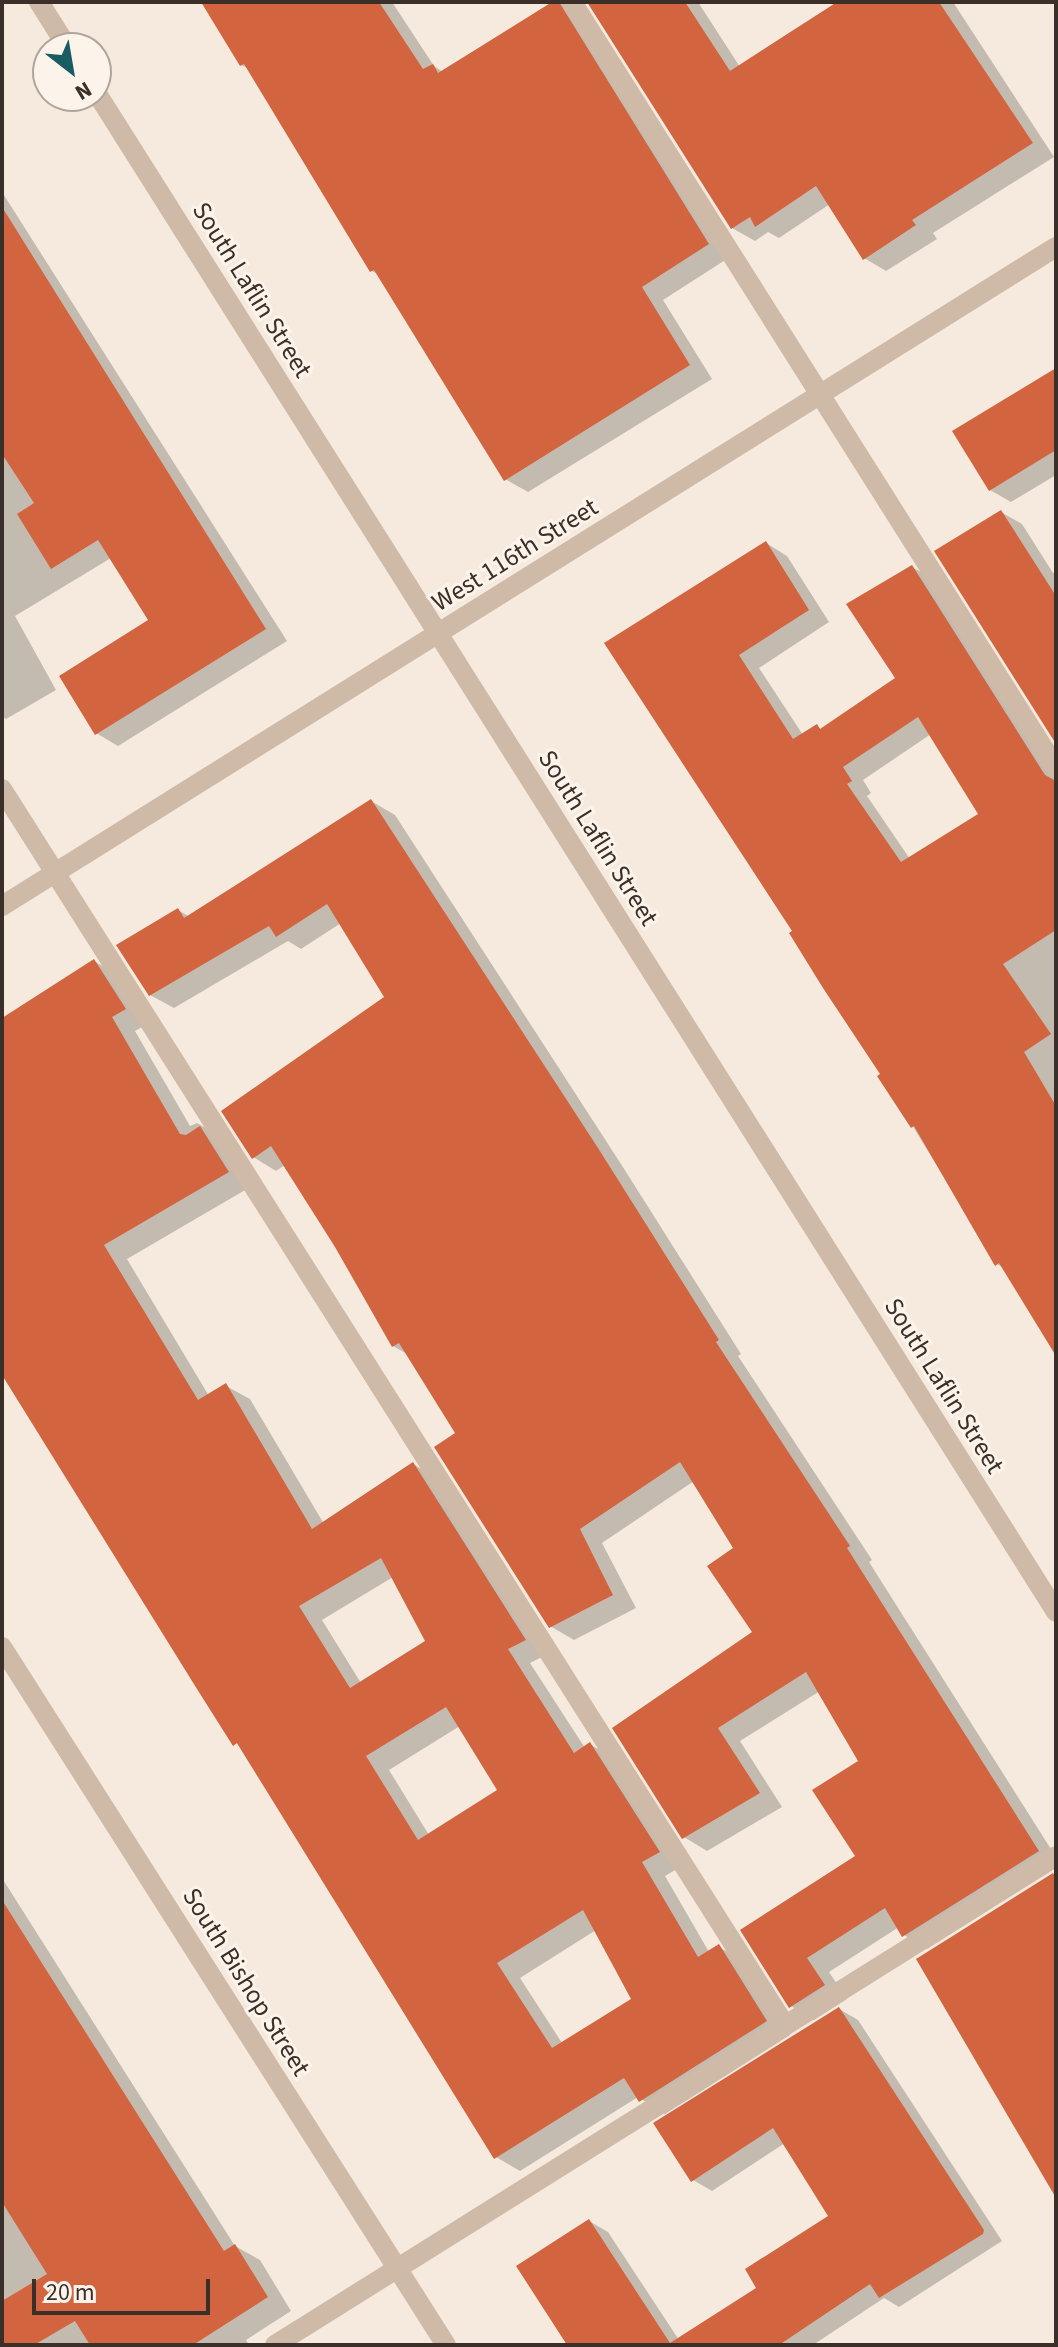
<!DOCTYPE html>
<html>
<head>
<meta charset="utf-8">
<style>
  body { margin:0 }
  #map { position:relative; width:1058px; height:2347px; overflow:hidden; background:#f5eadd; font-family:"Source Sans 3",sans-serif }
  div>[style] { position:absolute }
  .shadow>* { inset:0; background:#0003 }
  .building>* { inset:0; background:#d2643f }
  .lane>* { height:20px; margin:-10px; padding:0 10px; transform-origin:10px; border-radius:10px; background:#cfbaa8 }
  .street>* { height:20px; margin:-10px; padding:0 10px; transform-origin:10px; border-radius:10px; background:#cfbaa8 }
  span { translate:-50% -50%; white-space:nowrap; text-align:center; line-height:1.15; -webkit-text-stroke:6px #fcf4eb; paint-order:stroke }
  .street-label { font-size:26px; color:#3b2f29 }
  .frame { position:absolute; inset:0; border:4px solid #3b2f29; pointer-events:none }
  .north { position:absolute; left:32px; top:32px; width:80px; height:80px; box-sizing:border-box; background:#fcf4eb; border:2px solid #afa59d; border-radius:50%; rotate:149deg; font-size:22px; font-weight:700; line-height:32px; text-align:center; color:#3b2f29 }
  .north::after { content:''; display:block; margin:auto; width:28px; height:36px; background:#195c61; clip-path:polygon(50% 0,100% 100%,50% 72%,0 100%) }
  .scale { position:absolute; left:32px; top:2279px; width:178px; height:36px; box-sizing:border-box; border:4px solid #3b2f29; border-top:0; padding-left:10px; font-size:24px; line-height:28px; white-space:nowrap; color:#3b2f29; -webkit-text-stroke:6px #fcf4eb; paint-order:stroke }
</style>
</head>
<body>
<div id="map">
  <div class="shadow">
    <i style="clip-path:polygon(203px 2px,392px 2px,434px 66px,443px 72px,556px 2px,565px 2px,730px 257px,663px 300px,712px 379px,528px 492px,505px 479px,381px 276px,372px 271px,250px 69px,241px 65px)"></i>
    <i style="clip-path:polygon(590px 2px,698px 2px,740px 67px,834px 6px,831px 2px,953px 2px,1054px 157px,933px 233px,937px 239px,886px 271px,864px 258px,830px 204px,779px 238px,768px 232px,755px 241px,732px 228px)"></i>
    <i style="clip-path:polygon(2px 192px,287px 641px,118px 746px,96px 733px,150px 621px,111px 558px,15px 616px,56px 690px,6px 719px,2px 717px)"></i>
    <i style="clip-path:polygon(1056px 371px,1056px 475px,1011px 502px,990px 490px)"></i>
    <i style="clip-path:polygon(1001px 512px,1022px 524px,1053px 573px,1056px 572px,1056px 740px)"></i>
    <i style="clip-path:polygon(evenodd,766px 543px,787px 556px,829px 622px,759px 668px,803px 735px,817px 727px,822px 730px,898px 679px,912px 567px,934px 579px,1056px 773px,1056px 1349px,1005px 1269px,997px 1264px,794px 932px,607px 643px,766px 543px,931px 734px,981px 815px,910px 859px,867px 796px,871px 793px,863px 780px,931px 734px)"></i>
    <i style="clip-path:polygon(371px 801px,395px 815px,621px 1164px,741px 1354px,738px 1356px,872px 1560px,869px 1562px,1056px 1857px,1056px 1868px,927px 1949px,904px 1935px,899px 1927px,829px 1972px,847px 1999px,814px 2020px,791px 2006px,743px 1931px,858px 1857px,861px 1761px,820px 1691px,740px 1741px,782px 1807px,707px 1851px,684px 1837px,615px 1728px,755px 1632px,736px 1549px,694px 1481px,602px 1543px,636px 1608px,574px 1640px,550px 1626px,458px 1434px,409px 1355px,393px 1346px,337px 1246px,285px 1165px,276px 1171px,253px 1157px,387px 997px,341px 923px,301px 949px,288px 941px,174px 1008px,150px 995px,178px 910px,190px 917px)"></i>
    <i style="clip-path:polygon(evenodd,94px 961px,118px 975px,149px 1023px,135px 1031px,190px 1126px,197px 1123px,221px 1137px,252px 1186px,127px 1259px,209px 1396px,226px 1386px,250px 1399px,324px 1524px,413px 1464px,437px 1478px,548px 1654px,530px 1663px,585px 1748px,591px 1745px,614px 1758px,682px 1866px,665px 1876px,709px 1952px,719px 1947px,743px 1961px,790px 2035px,665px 2114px,638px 2097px,520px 2171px,496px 2157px,2px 1368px,2px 1035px,94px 961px,393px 1577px,428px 1642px,361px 1683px,322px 1620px,393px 1577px,94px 961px,460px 1726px,499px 1790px,429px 1835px,389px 1770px,460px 1726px,94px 961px,596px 1930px,634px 1999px,562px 2043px,520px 1978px,596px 1930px)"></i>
    <i style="clip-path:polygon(2px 1878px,235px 2246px,260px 2260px,291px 2311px,246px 2340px,249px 2345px,2px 2345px,2px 2208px,6px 2205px,2px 2182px)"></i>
    <i style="clip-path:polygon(839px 2009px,858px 2020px,1002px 2241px,899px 2307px,884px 2298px,813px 2345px,569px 2345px,589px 2221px,608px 2232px,679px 2340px,759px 2289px,830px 2216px,785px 2143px,712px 2191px,693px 2180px)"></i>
  </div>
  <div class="building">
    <i style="clip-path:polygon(201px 2px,379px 2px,423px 69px,433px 64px,438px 73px,552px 2px,559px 2px,709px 244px,642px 287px,690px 365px,504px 481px,374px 270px,370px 272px,244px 64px,240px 66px)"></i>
    <i style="clip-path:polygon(587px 2px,685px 2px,730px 71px,837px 2px,939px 2px,1033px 143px,912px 220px,916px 225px,863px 260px,816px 186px,755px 227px,750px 217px,731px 229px)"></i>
    <i style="clip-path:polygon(2px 207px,266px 629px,95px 735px,59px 676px,148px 620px,98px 540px,51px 569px,17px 514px,34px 503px,2px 454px)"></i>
    <i style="clip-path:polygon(1056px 368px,1056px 450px,989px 491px,952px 431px)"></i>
    <i style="clip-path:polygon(1001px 510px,1056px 596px,1056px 744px,934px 551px)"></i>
    <i style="clip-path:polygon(evenodd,766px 541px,809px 610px,739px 655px,793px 739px,817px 724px,820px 729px,895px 678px,846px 604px,912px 565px,1045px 775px,1056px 781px,1056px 930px,1003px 964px,1051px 1034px,1024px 1052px,1056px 1106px,1056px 1356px,999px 1263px,995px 1266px,914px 1126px,911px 1128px,877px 1076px,880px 1074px,823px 988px,789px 933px,792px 931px,604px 643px,766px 541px,918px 717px,978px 814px,901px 862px,847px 784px,852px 781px,843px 767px,918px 717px)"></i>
    <i style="clip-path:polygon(371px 799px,598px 1148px,719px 1340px,716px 1342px,850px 1546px,847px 1548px,1039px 1851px,902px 1937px,885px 1908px,807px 1958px,825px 1985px,789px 2008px,740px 1930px,855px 1856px,812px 1790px,858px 1761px,806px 1672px,718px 1728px,760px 1793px,682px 1839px,612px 1728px,752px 1632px,707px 1566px,733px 1548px,680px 1462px,580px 1529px,613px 1595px,549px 1628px,434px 1447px,455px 1433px,399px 1343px,392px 1347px,335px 1247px,271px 1146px,252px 1159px,221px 1111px,384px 997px,327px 904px,276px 937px,269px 926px,149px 996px,116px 945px,178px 908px,184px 918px)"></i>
    <i style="clip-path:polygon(evenodd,94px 959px,126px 1009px,112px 1017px,180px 1134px,186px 1135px,200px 1126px,229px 1172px,104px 1245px,198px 1400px,226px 1383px,312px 1529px,413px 1462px,526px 1640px,508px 1649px,574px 1753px,590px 1742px,660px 1852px,642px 1862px,698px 1957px,719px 1944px,767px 2021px,639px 2102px,624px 2078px,494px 2159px,237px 1743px,233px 1746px,197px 1689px,2px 1375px,2px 1018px,94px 959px,381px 1558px,425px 1641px,350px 1688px,299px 1606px,381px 1558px,94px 959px,446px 1707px,497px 1790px,418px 1840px,366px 1756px,446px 1707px,94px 959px,583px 1910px,631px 1999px,552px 2048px,497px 1963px,583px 1910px)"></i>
    <i style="clip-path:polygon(1053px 1873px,1056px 1878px,1056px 2198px,916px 1959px)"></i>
    <i style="clip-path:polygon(2px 1900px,224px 2251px,235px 2244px,268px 2297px,193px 2345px,90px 2345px,75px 2321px,34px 2345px,2px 2345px,2px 2301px,47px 2274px,2px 2202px)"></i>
    <i style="clip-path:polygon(839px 2007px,984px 2230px,983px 2234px,879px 2298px,870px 2284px,779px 2345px,567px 2345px,516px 2266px,589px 2219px,670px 2343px,756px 2288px,745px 2269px,828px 2216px,773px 2128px,691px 2182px,653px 2123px)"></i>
  </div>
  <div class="lane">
    <i style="left:572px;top:2px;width:906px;rotate:57.71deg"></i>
    <i style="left:2px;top:789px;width:1463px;rotate:57.65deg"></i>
    <i style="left:275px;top:2345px;width:921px;rotate:-32.05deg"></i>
  </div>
  <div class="street">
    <i style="left:39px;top:2px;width:54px;rotate:57.8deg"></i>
    <i style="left:96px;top:92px;width:1798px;rotate:57.72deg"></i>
    <i style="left:2px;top:906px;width:1243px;rotate:-32.02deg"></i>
    <i style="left:2px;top:1647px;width:827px;rotate:57.54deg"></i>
  </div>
  <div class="street-label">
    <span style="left:252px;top:290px;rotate:58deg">South Laflin Street</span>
    <span style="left:515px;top:555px;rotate:-32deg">West 116th Street</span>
    <span style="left:598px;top:838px;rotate:58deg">South Laflin Street</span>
    <span style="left:944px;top:1386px;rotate:58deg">South Laflin Street</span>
    <span style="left:246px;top:1982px;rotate:58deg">South Bishop Street</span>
  </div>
  <div class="frame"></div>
  <div class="north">N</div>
  <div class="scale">20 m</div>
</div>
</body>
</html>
